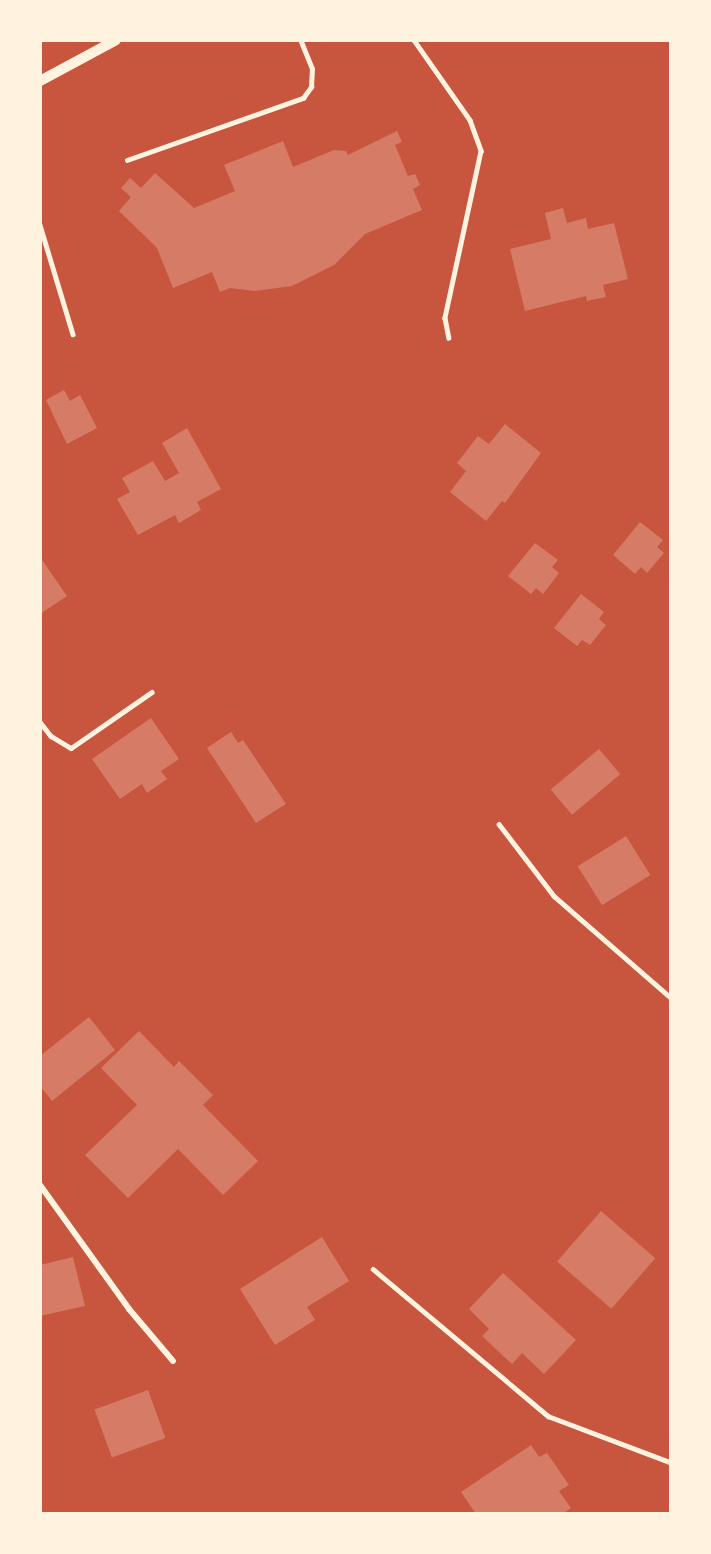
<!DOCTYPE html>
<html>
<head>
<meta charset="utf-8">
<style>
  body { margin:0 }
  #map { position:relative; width:711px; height:1554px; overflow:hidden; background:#c8553d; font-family:"Roboto Condensed",sans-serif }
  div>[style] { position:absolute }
  .building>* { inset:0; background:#d67c66; transform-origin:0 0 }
  .service>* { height:4.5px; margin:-2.25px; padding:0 2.25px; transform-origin:2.25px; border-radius:2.25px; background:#fff3e0 }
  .minor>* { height:6px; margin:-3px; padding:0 3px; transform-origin:3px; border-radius:3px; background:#fff3e0 }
  .tertiary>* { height:10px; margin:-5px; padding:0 5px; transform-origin:5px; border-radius:5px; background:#fff3e0 }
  span { translate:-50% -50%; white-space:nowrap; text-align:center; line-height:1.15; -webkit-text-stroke:6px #fff3e0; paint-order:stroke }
  .frame { position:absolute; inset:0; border:42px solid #fff3e0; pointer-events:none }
</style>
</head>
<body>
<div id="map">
  <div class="building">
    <i style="clip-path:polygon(397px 131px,402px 142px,395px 145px,408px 176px,415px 174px,420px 185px,413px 189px,422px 210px,365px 234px,334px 265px,292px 286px,255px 291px,230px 288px,220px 292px,212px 272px,173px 288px,157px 248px,119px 211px,131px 197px,121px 188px,130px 178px,141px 188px,155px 173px,194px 208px,235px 191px,224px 165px,283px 141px,293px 167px,334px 150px,346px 151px,348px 155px)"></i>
    <i style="clip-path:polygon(563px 208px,567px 223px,586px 218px,588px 229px,614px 223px,628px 279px,603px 285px,606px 297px,587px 301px,586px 296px,525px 311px,510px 249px,551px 239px,545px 213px)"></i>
    <i style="clip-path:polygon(64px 390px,70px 401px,80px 395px,97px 428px,67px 444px,46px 400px)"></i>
    <i style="clip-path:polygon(505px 424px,541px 453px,505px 503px,502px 501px,486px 521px,450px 492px,466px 471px,457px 463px,478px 436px,489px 444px)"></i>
    <i style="clip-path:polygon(187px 428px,221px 489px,197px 502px,201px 510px,179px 523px,175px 515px,138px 535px,117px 499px,130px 492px,122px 478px,153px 461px,165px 481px,179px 473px,162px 443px)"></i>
    <i style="clip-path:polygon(640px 522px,663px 540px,657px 547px,664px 553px,647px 573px,641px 567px,635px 574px,613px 555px)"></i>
    <i style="clip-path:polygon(535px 543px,558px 560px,552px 567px,559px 573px,543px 594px,536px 588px,531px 594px,508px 576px)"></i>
    <i style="clip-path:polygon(40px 557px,67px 596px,40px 614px)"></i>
    <i style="clip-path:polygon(581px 594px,604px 612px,599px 619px,606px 625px,590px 645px,582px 640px,577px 646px,554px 628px)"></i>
    <i style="clip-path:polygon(151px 718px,179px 759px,161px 771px,167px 779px,147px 793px,142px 784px,120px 799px,92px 759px)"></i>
    <i style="clip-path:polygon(231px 732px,238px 743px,243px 740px,286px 804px,256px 823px,207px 748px)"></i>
    <i style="left:599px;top:749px;width:33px;height:63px;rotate:50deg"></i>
    <i style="left:626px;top:836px;width:46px;height:57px;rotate:58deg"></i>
    <i style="clip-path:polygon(89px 1017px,115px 1050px,52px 1101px,40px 1086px,40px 1056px)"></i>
    <i style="clip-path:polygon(139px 1031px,174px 1067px,179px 1061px,213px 1095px,203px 1105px,258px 1161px,223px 1195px,178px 1149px,128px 1198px,85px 1155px,137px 1105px,101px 1068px)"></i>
    <i style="left:601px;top:1211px;width:72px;height:67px;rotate:41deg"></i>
    <i style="clip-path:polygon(322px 1237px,349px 1281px,307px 1307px,315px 1320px,275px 1345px,240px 1289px)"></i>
    <i style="clip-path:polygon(73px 1257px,85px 1306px,40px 1316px,40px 1265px)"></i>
    <i style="clip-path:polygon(503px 1273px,576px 1340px,544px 1374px,522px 1353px,512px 1364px,482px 1336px,489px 1329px,469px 1309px)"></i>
    <i style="left:148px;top:1390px;width:51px;height:57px;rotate:70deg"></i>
    <i style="clip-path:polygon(531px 1445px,539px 1457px,547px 1453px,569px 1485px,559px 1491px,571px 1508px,562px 1514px,476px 1514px,461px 1492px)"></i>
  </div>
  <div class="service">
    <i style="left:414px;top:40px;width:98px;rotate:55deg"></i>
    <i style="left:470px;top:120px;width:33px;rotate:70deg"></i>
    <i style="left:481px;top:151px;width:171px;rotate:102.2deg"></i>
    <i style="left:445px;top:318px;width:20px;rotate:79deg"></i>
    <i style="left:127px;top:160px;width:187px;rotate:-19.4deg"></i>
    <i style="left:303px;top:98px;width:14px;rotate:-54deg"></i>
    <i style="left:311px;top:87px;width:18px;rotate:-87deg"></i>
    <i style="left:312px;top:69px;width:31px;rotate:-112deg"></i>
    <i style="left:40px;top:225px;width:114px;rotate:73.2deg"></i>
    <i style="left:40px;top:722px;width:18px;rotate:52deg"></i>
    <i style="left:51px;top:736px;width:23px;rotate:31deg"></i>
    <i style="left:71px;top:748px;width:98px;rotate:-34.7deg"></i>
    <i style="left:499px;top:824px;width:91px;rotate:52.6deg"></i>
    <i style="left:554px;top:896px;width:154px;rotate:41deg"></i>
    <i style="left:373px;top:1269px;width:229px;rotate:40deg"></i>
    <i style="left:548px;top:1416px;width:130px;rotate:20.7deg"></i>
  </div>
  <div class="minor">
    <i style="left:40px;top:1185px;width:153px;rotate:54.3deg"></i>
    <i style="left:129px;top:1309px;width:68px;rotate:49.8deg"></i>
  </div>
  <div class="tertiary">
    <i style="left:40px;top:81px;width:86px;rotate:-28.3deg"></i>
  </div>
  <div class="frame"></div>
</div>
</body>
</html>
